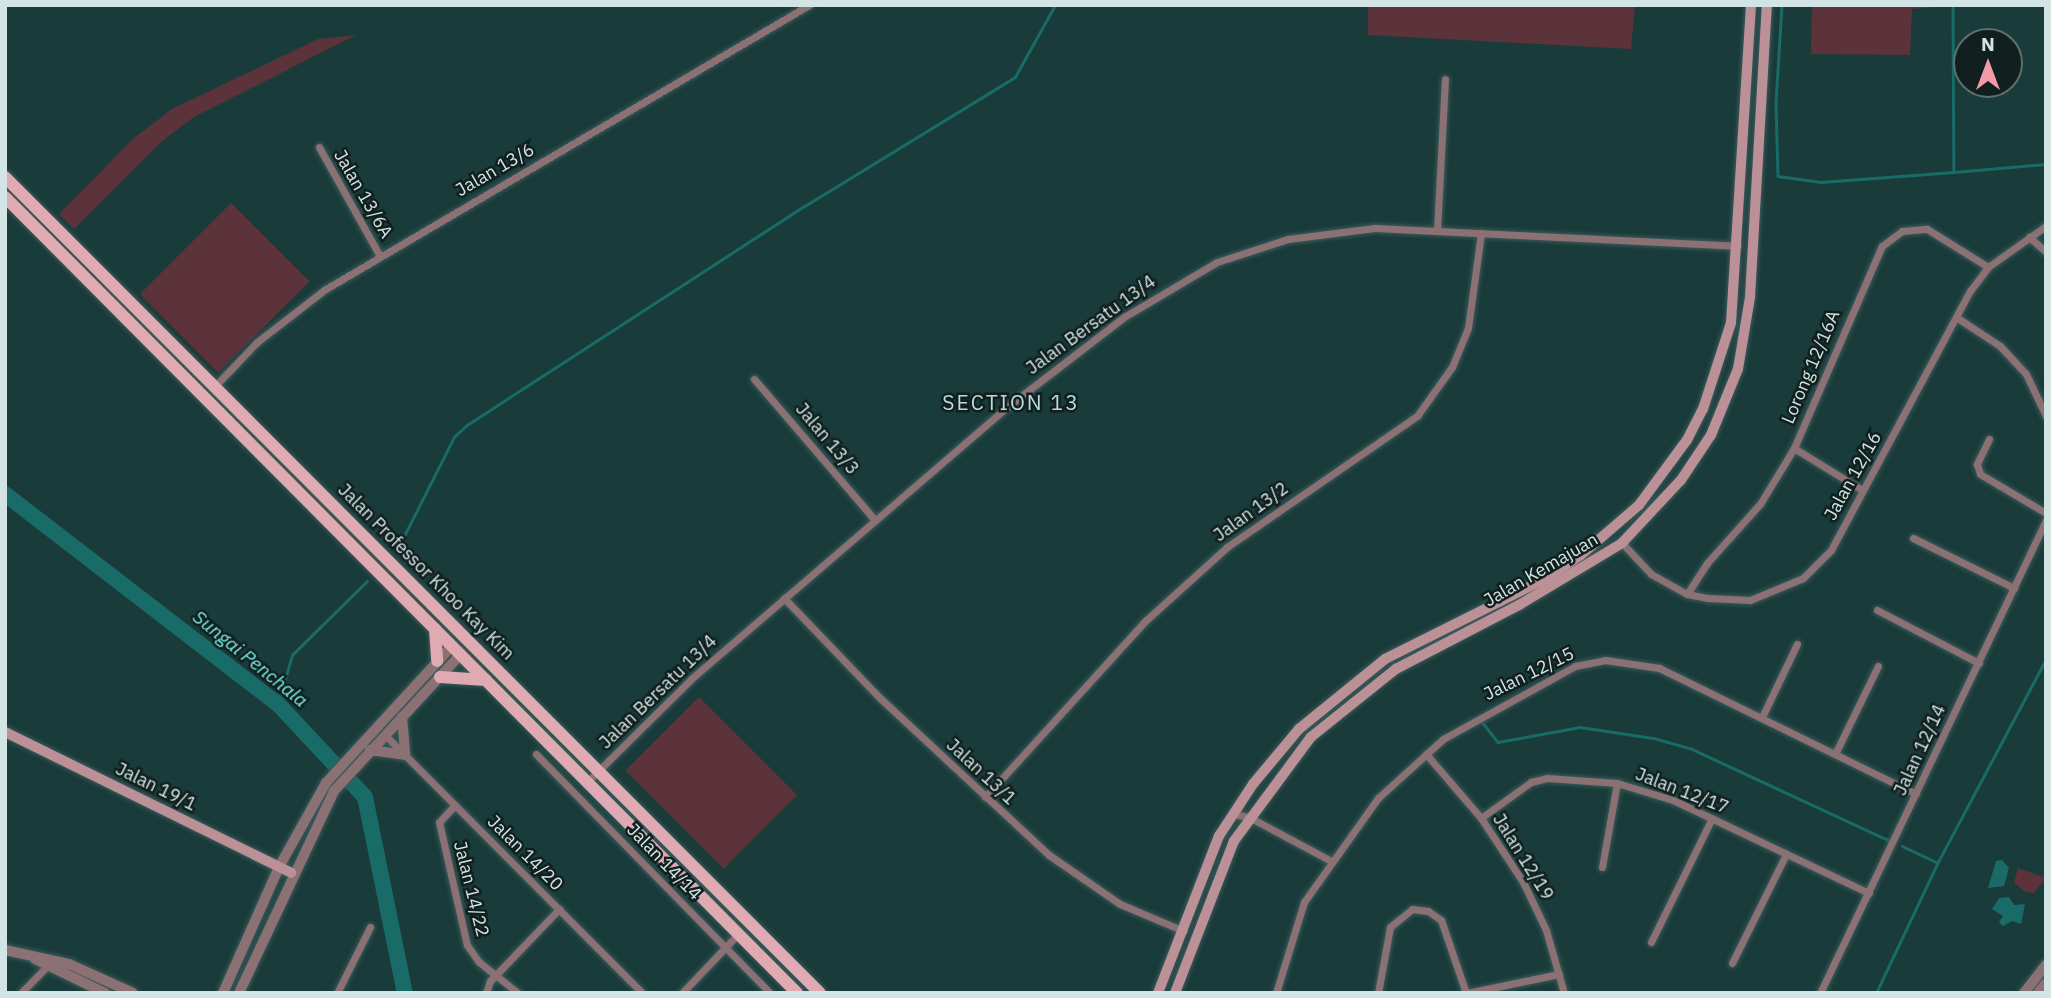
<!DOCTYPE html>
<html>
<head>
<meta charset="utf-8">
<style>
  body { margin:0 }
  #map { position:relative; width:2051px; height:998px; overflow:hidden; background:#193b3a; font-family:"IBM Plex Sans",sans-serif }
  div>[style] { position:absolute }
  .green>* { inset:0; background:#5c333a; transform-origin:0 0 }
  .water>* { inset:0; background:#196b68 }
  .stream>* { height:2.5px; margin:-1.25px; padding:0 1.25px; transform-origin:1.25px; border-radius:1.25px; background:#196b68 }
  .river>* { height:16px; margin:-8px; padding:0 8px; transform-origin:8px; border-radius:8px; background:#196b68 }
  .roads { filter:drop-shadow(0 0 2px #3a5a59) drop-shadow(0 0 2px #3a5a59) }
  .minor>* { height:7px; margin:-3.5px; padding:0 3.5px; transform-origin:3.5px; border-radius:3.5px; background:#8b7074 }
  .tertiary>* { height:10px; margin:-5px; padding:0 5px; transform-origin:5px; border-radius:5px; background:#8b7074 }
  .secondary>* { height:10px; margin:-5px; padding:0 5px; transform-origin:5px; border-radius:5px; background:#bb9197 }
  .primary>* { height:12px; margin:-6px; padding:0 6px; transform-origin:6px; border-radius:6px; background:#dfaab1 }
  span { translate:-50% -50%; white-space:nowrap; text-align:center; line-height:1.15; -webkit-text-stroke:5px #11201f; paint-order:stroke }
  .street-label { font-size:18px; color:#d2e5e4 }
  .water-label { font-size:19px; color:#77e9e4; font-style:italic }
  .quarter-label { font-size:21px; color:#b7ddda; letter-spacing:2px }
  .frame { position:absolute; inset:0; border:7px solid #d2e5e4; pointer-events:none }
  .north { position:absolute; left:1953px; top:28px; width:70px; height:70px; box-sizing:border-box; background:#11201f; border:2px solid #5e6f6e; border-radius:50%; rotate:0deg; font-size:19px; font-weight:700; line-height:28px; text-align:center; color:#d2e5e4 }
  .north::after { content:''; display:block; margin:auto; width:24px; height:32px; background:#f39aa9; clip-path:polygon(50% 0,100% 100%,50% 72%,0 100%) }
</style>
</head>
<body>
<div id="map">
  <div class="green">
    <i style="clip-path:polygon(1368px 5px,1635px 5px,1631px 49px,1368px 35px)"></i>
    <i style="clip-path:polygon(1812px 5px,1937px 5px,1937px 7px,1912px 9px,1910px 55px,1811px 54px)"></i>
    <i style="clip-path:polygon(356px 35px,194px 117px,162px 141px,74px 229px,59px 214px,134px 138px,172px 109px,318px 39px)"></i>
    <i style="left:231px;top:203px;width:111px;height:129px;rotate:45deg"></i>
    <i style="left:699px;top:697px;width:139px;height:104px;rotate:45deg"></i>
    <i style="clip-path:polygon(2018px 868px,2046px 878px,2034px 893px,2025px 892px,2014px 883px)"></i>
  </div>
  <div class="water">
    <i style="clip-path:polygon(2002px 860px,2009px 868px,2004px 886px,1988px 888px,1996px 861px)"></i>
    <i style="clip-path:polygon(2009px 897px,2014px 905px,2025px 904px,2021px 924px,2012px 921px,2003px 926px,1999px 922px,2003px 916px,1992px 909px,1999px 898px)"></i>
  </div>
  <div class="stream">
    <i style="left:1782px;top:5px;width:99px;rotate:93.5deg"></i>
    <i style="left:1776px;top:104px;width:72px;rotate:88.4deg"></i>
    <i style="left:1778px;top:176px;width:43px;rotate:7.9deg"></i>
    <i style="left:1821px;top:182px;width:133px;rotate:-4.3deg"></i>
    <i style="left:1953px;top:5px;width:167px;rotate:89.7deg"></i>
    <i style="left:1954px;top:172px;width:92px;rotate:-5deg"></i>
    <i style="left:401px;top:542px;width:118px;rotate:-63.2deg"></i>
    <i style="left:454px;top:437px;width:18px;rotate:-43deg"></i>
    <i style="left:467px;top:425px;width:401px;rotate:-33deg"></i>
    <i style="left:803px;top:207px;width:249px;rotate:-31.5deg"></i>
    <i style="left:1015px;top:77px;width:82px;rotate:-60.9deg"></i>
    <i style="left:278px;top:704px;width:51px;rotate:-74.1deg"></i>
    <i style="left:292px;top:655px;width:105px;rotate:-44.6deg"></i>
    <i style="left:1483px;top:723px;width:24px;rotate:52deg"></i>
    <i style="left:1498px;top:742px;width:83px;rotate:-10.4deg"></i>
    <i style="left:1580px;top:727px;width:75px;rotate:8.5deg"></i>
    <i style="left:1654px;top:738px;width:40px;rotate:16deg"></i>
    <i style="left:1692px;top:749px;width:216px;rotate:24.9deg"></i>
    <i style="left:1902px;top:846px;width:38px;rotate:25deg"></i>
    <i style="left:1876px;top:993px;width:145px;rotate:-64.7deg"></i>
    <i style="left:1938px;top:862px;width:230px;rotate:-62deg"></i>
  </div>
  <div class="river">
    <i style="left:5px;top:494px;width:344px;rotate:37.6deg"></i>
    <i style="left:278px;top:704px;width:127px;rotate:46.9deg"></i>
    <i style="left:365px;top:797px;width:200px;rotate:78.5deg"></i>
  </div>
  <div class="roads">
    <div class="minor">
      <i style="left:319px;top:147px;width:125px;rotate:60.8deg"></i>
      <i style="left:1437px;top:231px;width:152px;rotate:-87deg"></i>
      <i style="left:2029px;top:237px;width:23px;rotate:41deg"></i>
      <i style="left:1956px;top:317px;width:53px;rotate:33.4deg"></i>
      <i style="left:2000px;top:346px;width:38px;rotate:47deg"></i>
      <i style="left:2026px;top:374px;width:47px;rotate:64.5deg"></i>
      <i style="left:754px;top:379px;width:186px;rotate:49.4deg"></i>
      <i style="left:215px;top:386px;width:61px;rotate:-46.3deg"></i>
      <i style="left:257px;top:342px;width:85px;rotate:-37.8deg"></i>
      <i style="left:324px;top:290px;width:563px;rotate:-30.44deg"></i>
      <i style="left:1989px;top:439px;width:28px;rotate:116deg"></i>
      <i style="left:1977px;top:464px;width:10px;rotate:73deg"></i>
      <i style="left:1980px;top:474px;width:77px;rotate:30.6deg"></i>
      <i style="left:1794px;top:448px;width:80px;rotate:31.7deg"></i>
      <i style="left:1913px;top:538px;width:113px;rotate:26.3deg"></i>
      <i style="left:1622px;top:543px;width:42px;rotate:46.9deg"></i>
      <i style="left:1651px;top:574px;width:41px;rotate:29.1deg"></i>
      <i style="left:1687px;top:594px;width:20px;rotate:11deg"></i>
      <i style="left:1707px;top:598px;width:43px;rotate:2.7deg"></i>
      <i style="left:1750px;top:600px;width:57px;rotate:-22.5deg"></i>
      <i style="left:1803px;top:578px;width:40px;rotate:-45deg"></i>
      <i style="left:1831px;top:550px;width:294px;rotate:-61.8deg"></i>
      <i style="left:1970px;top:291px;width:30px;rotate:-53deg"></i>
      <i style="left:1988px;top:267px;width:71px;rotate:-35.3deg"></i>
      <i style="left:1687px;top:594px;width:37px;rotate:-57deg"></i>
      <i style="left:1707px;top:563px;width:79px;rotate:-48.1deg"></i>
      <i style="left:1760px;top:504px;width:66px;rotate:-58.7deg"></i>
      <i style="left:1794px;top:448px;width:220px;rotate:-66.5deg"></i>
      <i style="left:1882px;top:246px;width:25px;rotate:-37deg"></i>
      <i style="left:1902px;top:231px;width:25px;rotate:-5deg"></i>
      <i style="left:1927px;top:229px;width:72px;rotate:31.9deg"></i>
      <i style="left:784px;top:598px;width:139px;rotate:46.2deg"></i>
      <i style="left:880px;top:698px;width:231px;rotate:42.9deg"></i>
      <i style="left:1049px;top:855px;width:86px;rotate:34.6deg"></i>
      <i style="left:1120px;top:904px;width:69px;rotate:22.9deg"></i>
      <i style="left:1877px;top:610px;width:115px;rotate:27.5deg"></i>
      <i style="left:1762px;top:717px;width:81px;rotate:-64.4deg"></i>
      <i style="left:385px;top:735px;width:364px;rotate:45.1deg"></i>
      <i style="left:536px;top:754px;width:334px;rotate:45.6deg"></i>
      <i style="left:1426px;top:754px;width:84px;rotate:49.3deg"></i>
      <i style="left:1481px;top:818px;width:77px;rotate:56.7deg"></i>
      <i style="left:1523px;top:882px;width:53px;rotate:64.4deg"></i>
      <i style="left:1546px;top:930px;width:66px;rotate:74.1deg"></i>
      <i style="left:1835px;top:754px;width:98px;rotate:-64deg"></i>
      <i style="left:587px;top:782px;width:148px;rotate:-44.7deg"></i>
      <i style="left:692px;top:678px;width:421px;rotate:-40.7deg"></i>
      <i style="left:1011px;top:404px;width:143px;rotate:-37.6deg"></i>
      <i style="left:1124px;top:317px;width:108px;rotate:-30.6deg"></i>
      <i style="left:1217px;top:262px;width:75px;rotate:-17.9deg"></i>
      <i style="left:1288px;top:239px;width:87px;rotate:-7.3deg"></i>
      <i style="left:1374px;top:228px;width:364px;rotate:2.8deg"></i>
      <i style="left:985px;top:797px;width:236px;rotate:-47.7deg"></i>
      <i style="left:1144px;top:622px;width:112px;rotate:-42.1deg"></i>
      <i style="left:1227px;top:547px;width:231px;rotate:-34.6deg"></i>
      <i style="left:1417px;top:416px;width:60px;rotate:-54.5deg"></i>
      <i style="left:1452px;top:367px;width:42px;rotate:-67.7deg"></i>
      <i style="left:1468px;top:328px;width:96px;rotate:-82.2deg"></i>
      <i style="left:455px;top:805px;width:23px;rotate:133deg"></i>
      <i style="left:439px;top:822px;width:126px;rotate:77.2deg"></i>
      <i style="left:467px;top:945px;width:21px;rotate:55deg"></i>
      <i style="left:479px;top:962px;width:50px;rotate:38.5deg"></i>
      <i style="left:1233px;top:814px;width:16px;rotate:11deg"></i>
      <i style="left:1249px;top:817px;width:93px;rotate:28.2deg"></i>
      <i style="left:1481px;top:818px;width:62px;rotate:-35.8deg"></i>
      <i style="left:1531px;top:782px;width:16px;rotate:-14deg"></i>
      <i style="left:1547px;top:778px;width:70px;rotate:4.1deg"></i>
      <i style="left:1617px;top:783px;width:59px;rotate:16.9deg"></i>
      <i style="left:1673px;top:800px;width:217px;rotate:25.4deg"></i>
      <i style="left:1602px;top:867px;width:85px;rotate:-79.9deg"></i>
      <i style="left:1651px;top:942px;width:138px;rotate:-63.8deg"></i>
      <i style="left:1732px;top:963px;width:122px;rotate:-63.6deg"></i>
      <i style="left:21px;top:993px;width:35px;rotate:-46deg"></i>
      <i style="left:337px;top:993px;width:74px;rotate:-63.4deg"></i>
      <i style="left:486px;top:993px;width:13px;rotate:-72deg"></i>
      <i style="left:490px;top:981px;width:100px;rotate:-46.2deg"></i>
      <i style="left:682px;top:993px;width:80px;rotate:-46.5deg"></i>
      <i style="left:1276px;top:993px;width:95px;rotate:-72.9deg"></i>
      <i style="left:1304px;top:902px;width:128px;rotate:-54.6deg"></i>
      <i style="left:1378px;top:798px;width:88px;rotate:-42.2deg"></i>
      <i style="left:1443px;top:739px;width:151px;rotate:-28.9deg"></i>
      <i style="left:1575px;top:666px;width:31px;rotate:-11deg"></i>
      <i style="left:1605px;top:660px;width:55px;rotate:8.4deg"></i>
      <i style="left:1659px;top:668px;width:286px;rotate:26.1deg"></i>
      <i style="left:1378px;top:993px;width:67px;rotate:-79.7deg"></i>
      <i style="left:1390px;top:927px;width:28px;rotate:-39deg"></i>
      <i style="left:1412px;top:909px;width:16px;rotate:7deg"></i>
      <i style="left:1428px;top:911px;width:16px;rotate:35deg"></i>
      <i style="left:1441px;top:920px;width:77px;rotate:71.1deg"></i>
      <i style="left:1467px;top:993px;width:94px;rotate:-11.7deg"></i>
      <i style="left:1820px;top:993px;width:524px;rotate:-64.46deg"></i>
    </div>
    <div class="tertiary">
      <i style="left:402px;top:717px;width:38px;rotate:85deg"></i>
      <i style="left:370px;top:750px;width:35px;rotate:8deg"></i>
      <i style="left:5px;top:950px;width:66px;rotate:12.3deg"></i>
      <i style="left:69px;top:964px;width:70px;rotate:24.4deg"></i>
      <i style="left:35px;top:959px;width:78px;rotate:25.9deg"></i>
      <i style="left:223px;top:993px;width:138px;rotate:-66deg"></i>
      <i style="left:279px;top:867px;width:96px;rotate:-60.8deg"></i>
      <i style="left:326px;top:783px;width:186px;rotate:-47.4deg"></i>
      <i style="left:239px;top:993px;width:223px;rotate:-64.8deg"></i>
      <i style="left:334px;top:791px;width:187px;rotate:-47.2deg"></i>
      <i style="left:2024px;top:993px;width:36px;rotate:-52deg"></i>
      <i style="left:2038px;top:993px;width:13px;rotate:-51deg"></i>
    </div>
    <div class="secondary">
      <i style="left:5px;top:732px;width:319px;rotate:26.2deg"></i>
      <i style="left:1158px;top:993px;width:168px;rotate:-68.8deg"></i>
      <i style="left:1219px;top:836px;width:62px;rotate:-56.8deg"></i>
      <i style="left:1253px;top:784px;width:72px;rotate:-50.1deg"></i>
      <i style="left:1299px;top:729px;width:111px;rotate:-39.1deg"></i>
      <i style="left:1385px;top:659px;width:179px;rotate:-26.6deg"></i>
      <i style="left:1545px;top:579px;width:43px;rotate:-33.7deg"></i>
      <i style="left:1581px;top:555px;width:77px;rotate:-40.8deg"></i>
      <i style="left:1639px;top:505px;width:81px;rotate:-53.6deg"></i>
      <i style="left:1687px;top:440px;width:35px;rotate:-63deg"></i>
      <i style="left:1703px;top:409px;width:90px;rotate:-72deg"></i>
      <i style="left:1731px;top:323px;width:319px;rotate:-86.4deg"></i>
      <i style="left:1175px;top:993px;width:163px;rotate:-68.8deg"></i>
      <i style="left:1234px;top:841px;width:129px;rotate:-53.5deg"></i>
      <i style="left:1311px;top:737px;width:109px;rotate:-38.7deg"></i>
      <i style="left:1396px;top:669px;width:139px;rotate:-27.5deg"></i>
      <i style="left:1519px;top:605px;width:120px;rotate:-31deg"></i>
      <i style="left:1622px;top:543px;width:86px;rotate:-46.9deg"></i>
      <i style="left:1681px;top:480px;width:54px;rotate:-56.3deg"></i>
      <i style="left:1711px;top:435px;width:71px;rotate:-67.8deg"></i>
      <i style="left:1738px;top:369px;width:73px;rotate:-80.5deg"></i>
      <i style="left:1750px;top:297px;width:292px;rotate:-86.7deg"></i>
    </div>
    <div class="primary">
      <i style="left:5px;top:177px;width:1153px;rotate:45.04deg"></i>
      <i style="left:5px;top:197px;width:1123px;rotate:45.14deg"></i>
      <i style="left:435px;top:629px;width:32px;rotate:86deg"></i>
      <i style="left:440px;top:677px;width:46px;rotate:3.7deg"></i>
    </div>
  </div>
  <div class="street-label">
    <span style="left:495px;top:170px;rotate:-30deg">Jalan 13/6</span>
    <span style="left:363px;top:194px;rotate:60deg">Jalan 13/6A</span>
    <span style="left:1091px;top:325px;rotate:-36deg">Jalan Bersatu 13/4</span>
    <span style="left:1811px;top:367px;rotate:-67deg">Lorong 12/16A</span>
    <span style="left:827px;top:439px;rotate:50deg">Jalan 13/3</span>
    <span style="left:1853px;top:476px;rotate:-61deg">Jalan 12/16</span>
    <span style="left:1251px;top:512px;rotate:-36deg">Jalan 13/2</span>
    <span style="left:1541px;top:570px;rotate:-30deg">Jalan Kemajuan</span>
    <span style="left:426px;top:572px;rotate:45deg">Jalan Professor Khoo Kay Kim</span>
    <span style="left:1529px;top:674px;rotate:-26deg">Jalan 12/15</span>
    <span style="left:658px;top:692px;rotate:-44deg">Jalan Bersatu 13/4</span>
    <span style="left:1920px;top:750px;rotate:-65deg">Jalan 12/14</span>
    <span style="left:981px;top:772px;rotate:43deg">Jalan 13/1</span>
    <span style="left:156px;top:787px;rotate:26deg">Jalan 19/1</span>
    <span style="left:1682px;top:791px;rotate:21deg">Jalan 12/17</span>
    <span style="left:525px;top:853px;rotate:45deg">Jalan 14/20</span>
    <span style="left:1523px;top:857px;rotate:58deg">Jalan 12/19</span>
    <span style="left:664px;top:862px;rotate:46deg">Jalan 14/14</span>
    <span style="left:471px;top:889px;rotate:76deg">Jalan 14/22</span>
  </div>
  <div class="water-label">
    <span style="left:250px;top:659px;rotate:39deg">Sungai Penchala</span>
  </div>
  <div class="quarter-label">
    <span style="left:1011px;top:402px">SECTION 13</span>
  </div>
  <div class="frame"></div>
  <div class="north">N</div>
</div>
</body>
</html>
